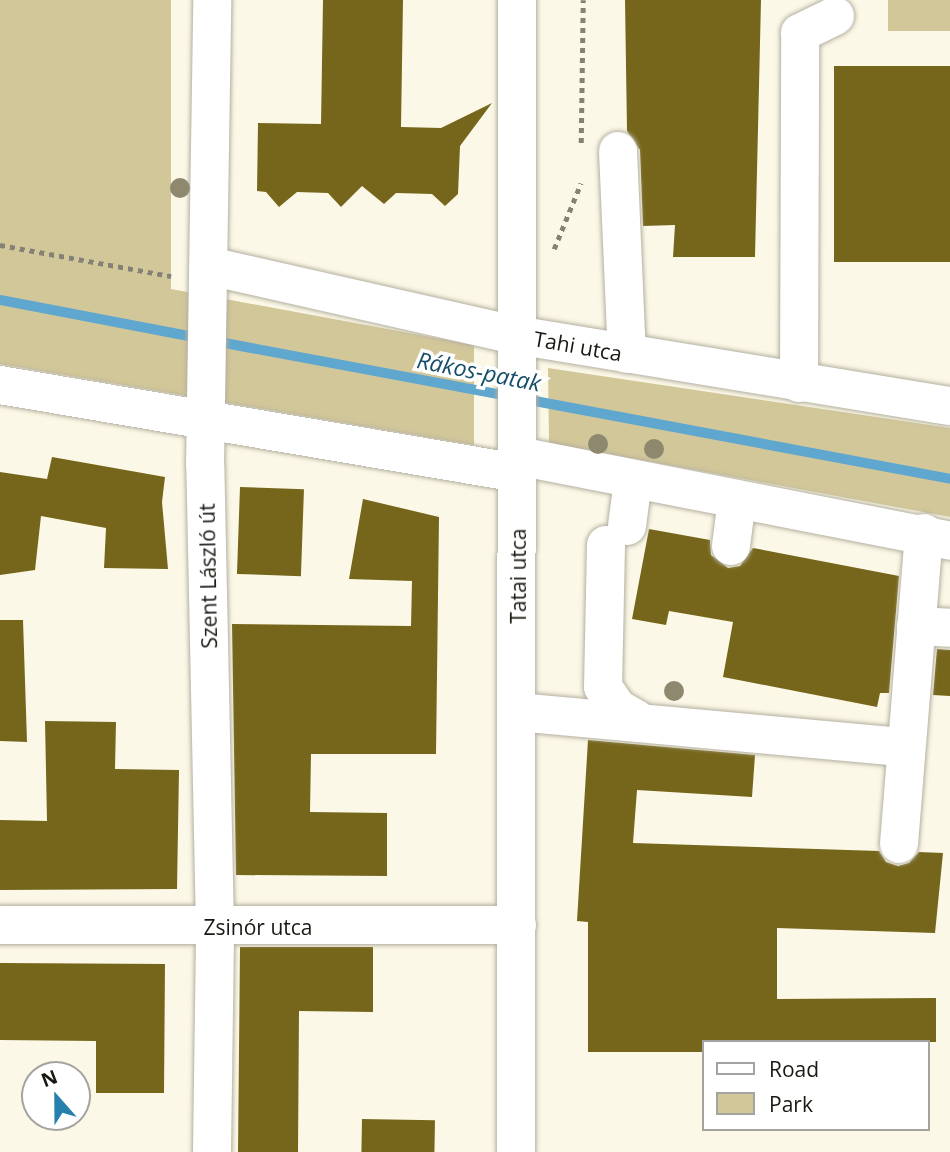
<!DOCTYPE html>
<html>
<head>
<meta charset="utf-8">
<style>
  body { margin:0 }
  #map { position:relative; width:950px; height:1152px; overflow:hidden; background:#fcf8e7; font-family:"Open Sans",sans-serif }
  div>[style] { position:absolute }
  .green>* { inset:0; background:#d2c799; transform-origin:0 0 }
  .stream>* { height:10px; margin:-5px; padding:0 5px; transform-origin:5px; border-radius:5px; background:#60a7d0 }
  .building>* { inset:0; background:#76661b; transform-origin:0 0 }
  .path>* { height:4.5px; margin-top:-2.25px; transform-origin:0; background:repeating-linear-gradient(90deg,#848277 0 5px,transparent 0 10px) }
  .roads { filter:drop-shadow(0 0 2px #b4b0a1) drop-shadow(0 0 2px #b4b0a1) }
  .minor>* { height:38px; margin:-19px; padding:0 19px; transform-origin:19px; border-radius:19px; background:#fff }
  .trees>* { width:20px; height:20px; margin:-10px; border-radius:50%; background:#8e886f }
  span { translate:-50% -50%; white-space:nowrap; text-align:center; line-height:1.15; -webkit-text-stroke:7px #fff; paint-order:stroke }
  .street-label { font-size:21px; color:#191812 }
  .water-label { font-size:23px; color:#164e6a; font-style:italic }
  .legend { position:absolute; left:702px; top:1040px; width:228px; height:91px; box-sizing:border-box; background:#fff; border:2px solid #a3a3a0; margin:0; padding:9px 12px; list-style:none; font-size:21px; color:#191812 }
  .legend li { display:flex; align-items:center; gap:14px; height:35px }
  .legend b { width:35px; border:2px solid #a3a3a0 }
  .north { position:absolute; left:21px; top:1061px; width:70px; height:70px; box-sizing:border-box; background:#fff; border:2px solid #a3a3a0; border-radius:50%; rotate:339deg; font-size:19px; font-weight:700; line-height:28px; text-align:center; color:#191812 }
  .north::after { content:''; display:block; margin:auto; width:24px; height:32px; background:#2580ae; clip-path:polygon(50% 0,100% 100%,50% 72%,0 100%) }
</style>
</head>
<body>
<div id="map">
  <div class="green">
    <i style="clip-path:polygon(0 0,171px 0,171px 289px,474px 345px,474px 445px,0 364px)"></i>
    <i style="left:888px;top:0;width:62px;height:31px"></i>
    <i style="clip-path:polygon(548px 368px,950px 428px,950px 517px,549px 443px)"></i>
  </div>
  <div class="stream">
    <i style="left:0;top:300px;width:204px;rotate:10.8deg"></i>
    <i style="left:214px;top:341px;width:300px;rotate:10.6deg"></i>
    <i style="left:524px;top:399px;width:433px;rotate:10.6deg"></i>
  </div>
  <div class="building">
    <i style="clip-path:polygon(323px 0,403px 0,401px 127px,441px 128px,492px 103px,460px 146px,458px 194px,445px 206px,432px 194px,396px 193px,384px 204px,362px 186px,341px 207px,328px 193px,297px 192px,279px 207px,266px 192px,257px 191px,258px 123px,321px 124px)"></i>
    <i style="clip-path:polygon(625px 0,761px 0,755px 257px,673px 257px,675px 225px,643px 226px,640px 150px,627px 131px)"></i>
    <i style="left:834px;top:66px;width:116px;height:196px"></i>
    <i style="clip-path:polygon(52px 457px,165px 477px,162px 502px,168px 569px,104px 568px,106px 528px,41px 516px,35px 570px,0 575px,0 472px,47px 479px)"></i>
    <i style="left:240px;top:487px;width:64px;height:87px;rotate:2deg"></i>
    <i style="clip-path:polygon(363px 499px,439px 517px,436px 754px,311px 754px,310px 812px,387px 813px,387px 876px,236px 875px,232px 624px,411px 626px,412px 581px,349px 579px)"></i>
    <i style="clip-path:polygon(649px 529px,710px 540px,711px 555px,728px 568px,740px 566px,753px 548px,899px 576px,889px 693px,880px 693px,877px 707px,723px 677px,733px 622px,669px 611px,666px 625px,632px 619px)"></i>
    <i style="clip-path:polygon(0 620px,23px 620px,27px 742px,0 741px)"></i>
    <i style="clip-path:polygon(937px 649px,950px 650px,950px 696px,933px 695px)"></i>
    <i style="clip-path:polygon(45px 721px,116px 722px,115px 769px,179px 770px,177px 889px,0 890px,0 820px,47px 821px)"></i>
    <i style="clip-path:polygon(588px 740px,755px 755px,752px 797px,637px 790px,633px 843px,879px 851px,886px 862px,898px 866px,909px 863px,919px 852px,943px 853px,935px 933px,777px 928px,777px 999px,936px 998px,936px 1042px,703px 1042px,703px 1052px,588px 1052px,588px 922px,577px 921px)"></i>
    <i style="clip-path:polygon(240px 947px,373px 947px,373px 1012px,299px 1011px,298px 1152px,238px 1152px)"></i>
    <i style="clip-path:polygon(0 963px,165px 964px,164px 1093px,96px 1093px,96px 1041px,0 1040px)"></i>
    <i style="left:362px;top:1119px;width:73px;height:33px;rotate:1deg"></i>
  </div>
  <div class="path">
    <i style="left:581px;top:143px;width:143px;rotate:-89.2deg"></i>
    <i style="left:0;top:245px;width:174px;rotate:10.3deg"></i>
    <i style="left:554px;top:249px;width:71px;rotate:-67.8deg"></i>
  </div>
  <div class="roads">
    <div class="minor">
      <i style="left:618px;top:151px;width:203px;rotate:87.5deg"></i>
      <i style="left:209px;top:266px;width:315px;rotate:12.7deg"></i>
      <i style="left:516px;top:335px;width:440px;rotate:9.3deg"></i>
      <i style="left:799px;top:383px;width:350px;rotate:-89.8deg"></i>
      <i style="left:800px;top:33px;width:39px;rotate:-26deg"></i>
      <i style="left:0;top:385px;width:525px;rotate:9.64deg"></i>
      <i style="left:518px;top:456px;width:440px;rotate:11.1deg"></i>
      <i style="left:627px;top:526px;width:46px;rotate:-82.6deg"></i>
      <i style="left:606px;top:545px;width:142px;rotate:91.2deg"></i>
      <i style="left:603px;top:687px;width:25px;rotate:56deg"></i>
      <i style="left:617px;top:708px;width:22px;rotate:30deg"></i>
      <i style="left:731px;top:546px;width:47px;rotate:-82.7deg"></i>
      <i style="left:916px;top:626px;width:34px;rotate:3deg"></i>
      <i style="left:517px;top:712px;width:389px;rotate:5.2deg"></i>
      <i style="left:899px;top:844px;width:312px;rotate:-85.4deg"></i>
      <i style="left:0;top:925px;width:517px"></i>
      <i style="left:212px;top:1152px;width:224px;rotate:-89.2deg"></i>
      <i style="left:215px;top:928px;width:462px;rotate:-91.2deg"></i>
      <i style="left:205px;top:466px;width:466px;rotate:-89.1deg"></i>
      <i style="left:516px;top:1152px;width:1152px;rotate:-89.95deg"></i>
    </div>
  </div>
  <div class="trees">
    <i style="left:180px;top:188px"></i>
    <i style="left:598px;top:444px"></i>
    <i style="left:654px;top:449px"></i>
    <i style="left:674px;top:691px"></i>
  </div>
  <div class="street-label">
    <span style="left:578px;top:346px;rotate:10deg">Tahi utca</span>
    <span style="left:208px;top:576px;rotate:-91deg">Szent László út</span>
    <span style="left:518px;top:576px;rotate:-90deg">Tatai utca</span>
    <span style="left:258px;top:927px">Zsinór utca</span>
  </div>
  <div class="water-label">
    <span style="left:479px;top:371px;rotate:11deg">Rákos-patak</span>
  </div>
  <ul class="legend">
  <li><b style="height:9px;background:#fff"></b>Road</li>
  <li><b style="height:19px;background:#d2c799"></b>Park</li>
  </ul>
  <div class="north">N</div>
</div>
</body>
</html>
